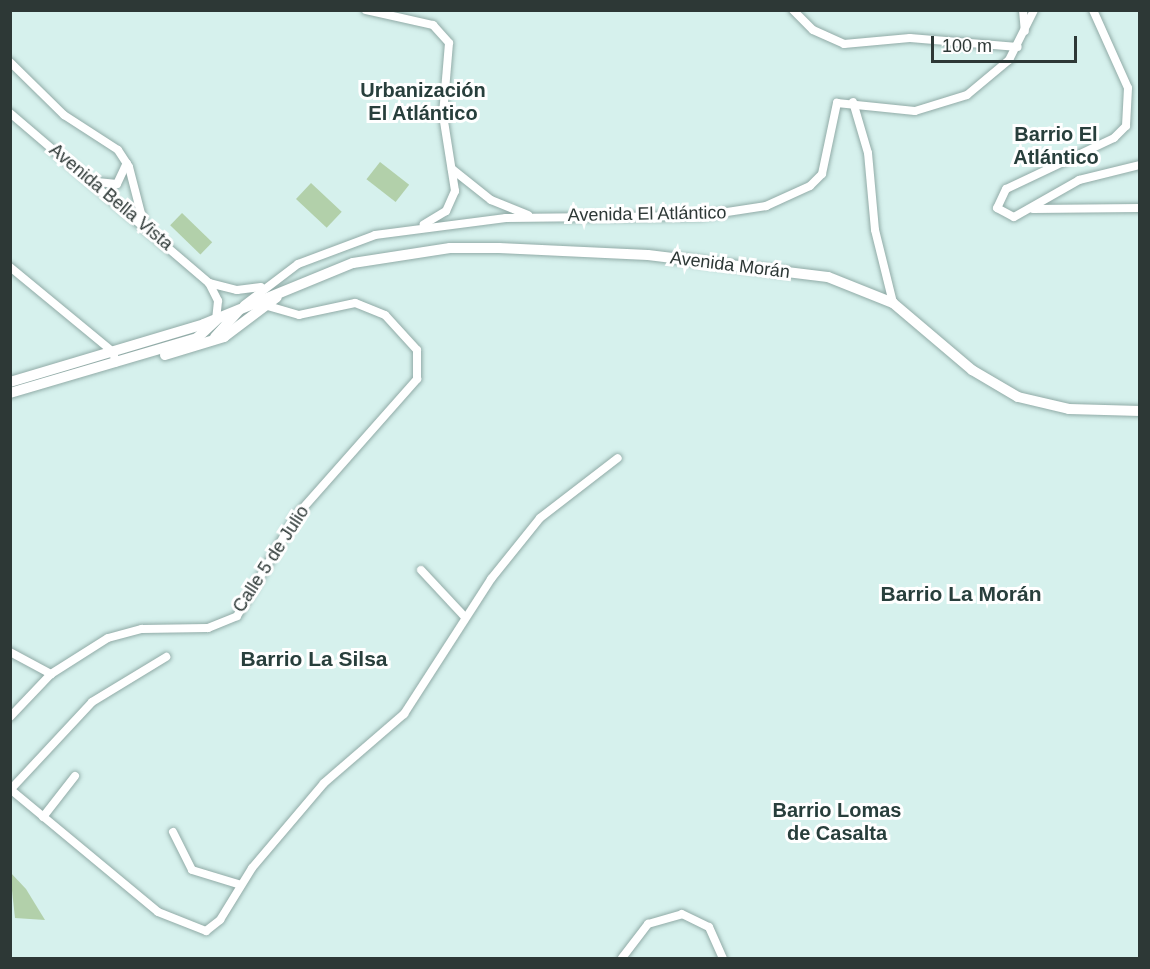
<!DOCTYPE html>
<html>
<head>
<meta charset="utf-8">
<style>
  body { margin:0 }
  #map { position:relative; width:1150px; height:969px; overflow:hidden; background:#d6f1ed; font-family:Arial,sans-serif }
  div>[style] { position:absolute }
  .green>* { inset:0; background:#b2d0aa; transform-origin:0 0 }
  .roads { filter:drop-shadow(0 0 2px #91aba7) drop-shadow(0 0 2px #91aba7) }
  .minor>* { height:8px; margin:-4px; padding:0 4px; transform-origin:4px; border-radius:4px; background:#fff }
  .secondary>* { height:10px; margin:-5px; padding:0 5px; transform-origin:5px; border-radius:5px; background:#fff }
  span { translate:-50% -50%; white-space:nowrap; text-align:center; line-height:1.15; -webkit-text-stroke:6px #fff; paint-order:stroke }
  .street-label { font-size:18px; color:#2d3836 }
  .neighbourhood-label { font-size:20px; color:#283f3c; font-weight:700 }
  .quarter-label { font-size:21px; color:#283f3c; font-weight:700 }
  .frame { position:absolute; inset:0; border:12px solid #2d3836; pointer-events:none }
  .scale { position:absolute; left:931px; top:36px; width:146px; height:27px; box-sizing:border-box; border:3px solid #2d3836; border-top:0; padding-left:8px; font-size:18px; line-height:21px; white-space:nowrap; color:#2d3836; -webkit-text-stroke:4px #fff; paint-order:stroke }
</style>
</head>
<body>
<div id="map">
  <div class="green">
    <i style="left:380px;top:162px;width:37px;height:22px;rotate:38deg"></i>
    <i style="left:311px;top:183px;width:42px;height:22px;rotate:43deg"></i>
    <i style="left:182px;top:213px;width:42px;height:17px;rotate:44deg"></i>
    <i style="clip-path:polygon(10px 872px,26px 889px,45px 920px,15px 918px)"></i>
  </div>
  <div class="roads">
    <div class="minor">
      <i style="left:366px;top:10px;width:69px;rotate:12.6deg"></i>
      <i style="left:433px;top:25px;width:24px;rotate:48deg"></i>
      <i style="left:449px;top:43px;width:72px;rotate:94.8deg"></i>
      <i style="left:443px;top:115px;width:77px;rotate:81deg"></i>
      <i style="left:455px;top:191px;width:22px;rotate:114deg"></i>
      <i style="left:446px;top:211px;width:26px;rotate:149deg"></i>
      <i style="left:793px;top:10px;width:28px;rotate:45deg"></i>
      <i style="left:813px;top:30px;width:34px;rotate:24deg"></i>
      <i style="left:844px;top:44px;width:66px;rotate:-5.2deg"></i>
      <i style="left:910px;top:38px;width:108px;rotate:4.8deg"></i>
      <i style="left:1023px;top:10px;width:21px;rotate:85deg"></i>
      <i style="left:1093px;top:10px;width:85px;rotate:65.8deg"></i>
      <i style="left:1128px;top:88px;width:38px;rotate:93deg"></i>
      <i style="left:1126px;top:126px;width:17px;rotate:135deg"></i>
      <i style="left:1114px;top:138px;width:119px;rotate:154.7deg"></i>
      <i style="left:1006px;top:189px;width:21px;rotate:115deg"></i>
      <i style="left:997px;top:208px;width:19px;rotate:28deg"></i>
      <i style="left:1014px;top:217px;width:75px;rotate:-29.6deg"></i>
      <i style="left:1079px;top:180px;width:63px;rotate:-13.8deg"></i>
      <i style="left:10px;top:62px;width:76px;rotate:44.5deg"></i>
      <i style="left:64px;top:115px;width:64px;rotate:32.9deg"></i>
      <i style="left:118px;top:150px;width:20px;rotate:57deg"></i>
      <i style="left:129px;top:167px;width:56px;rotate:75.5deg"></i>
      <i style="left:853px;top:102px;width:53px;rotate:73.6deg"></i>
      <i style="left:868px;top:153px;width:77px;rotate:84.8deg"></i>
      <i style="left:875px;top:230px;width:75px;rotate:76.1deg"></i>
      <i style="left:10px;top:113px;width:262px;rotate:40.5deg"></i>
      <i style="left:209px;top:283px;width:20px;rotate:63deg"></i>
      <i style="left:218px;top:301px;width:19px;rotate:96deg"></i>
      <i style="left:452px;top:169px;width:50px;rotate:38.5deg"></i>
      <i style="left:491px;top:200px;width:40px;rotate:22deg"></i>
      <i style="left:97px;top:182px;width:20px;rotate:6deg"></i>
      <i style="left:117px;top:184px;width:23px;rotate:-65deg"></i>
      <i style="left:1033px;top:209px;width:107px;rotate:-0.5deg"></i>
      <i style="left:10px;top:267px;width:134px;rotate:39.5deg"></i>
      <i style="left:113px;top:352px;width:11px;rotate:75deg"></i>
      <i style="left:209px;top:283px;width:29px;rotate:14deg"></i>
      <i style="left:237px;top:290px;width:24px;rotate:-7deg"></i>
      <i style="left:244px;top:305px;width:68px;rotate:-37.2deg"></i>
      <i style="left:298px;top:264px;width:82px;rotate:-20.6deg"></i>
      <i style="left:375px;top:235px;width:132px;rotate:-7.4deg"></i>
      <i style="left:506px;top:218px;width:195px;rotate:-0.6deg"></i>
      <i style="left:701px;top:216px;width:66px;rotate:-8.7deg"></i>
      <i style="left:766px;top:206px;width:48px;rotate:-24.4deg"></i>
      <i style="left:810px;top:186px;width:17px;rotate:-45deg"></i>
      <i style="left:822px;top:174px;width:73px;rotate:-78.1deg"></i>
      <i style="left:837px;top:103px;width:78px;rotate:5.9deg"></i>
      <i style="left:915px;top:111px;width:54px;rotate:-17.1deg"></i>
      <i style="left:967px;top:95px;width:55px;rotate:-39.8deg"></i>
      <i style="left:1009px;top:60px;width:56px;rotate:-63.4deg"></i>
      <i style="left:421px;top:570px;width:64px;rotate:46.9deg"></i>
      <i style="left:10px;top:652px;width:47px;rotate:28.2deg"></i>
      <i style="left:10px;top:717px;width:59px;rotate:-46.4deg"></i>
      <i style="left:51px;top:674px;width:67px;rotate:-32.3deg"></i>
      <i style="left:108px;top:638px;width:35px;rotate:-15deg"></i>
      <i style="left:142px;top:629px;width:66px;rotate:-0.9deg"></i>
      <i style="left:208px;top:628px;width:31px;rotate:-22deg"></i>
      <i style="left:237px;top:616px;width:116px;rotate:-59.5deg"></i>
      <i style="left:296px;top:516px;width:183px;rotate:-48.5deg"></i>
      <i style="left:417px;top:379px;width:29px;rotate:-90deg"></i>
      <i style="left:417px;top:350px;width:47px;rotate:-132.4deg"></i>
      <i style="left:385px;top:315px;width:32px;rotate:-158deg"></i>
      <i style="left:355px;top:303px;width:57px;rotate:167.9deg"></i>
      <i style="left:299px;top:315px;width:32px;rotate:-164deg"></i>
      <i style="left:10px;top:789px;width:192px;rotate:39.7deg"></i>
      <i style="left:158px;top:912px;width:52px;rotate:21.6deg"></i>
      <i style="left:206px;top:931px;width:18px;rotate:-38deg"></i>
      <i style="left:220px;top:920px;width:61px;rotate:-58.4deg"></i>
      <i style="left:252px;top:868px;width:111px;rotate:-49.7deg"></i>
      <i style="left:324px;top:783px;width:106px;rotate:-40.8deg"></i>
      <i style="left:404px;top:714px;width:161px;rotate:-57.2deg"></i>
      <i style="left:491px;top:579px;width:78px;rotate:-51.2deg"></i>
      <i style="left:540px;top:518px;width:98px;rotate:-37.6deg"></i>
      <i style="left:11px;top:789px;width:119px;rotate:-47deg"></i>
      <i style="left:92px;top:702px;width:87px;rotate:-31.3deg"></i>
      <i style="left:43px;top:817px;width:52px;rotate:-52deg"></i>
      <i style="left:173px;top:832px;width:42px;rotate:63.4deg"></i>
      <i style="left:192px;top:870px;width:51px;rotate:17deg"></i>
      <i style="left:622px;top:958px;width:43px;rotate:-52.6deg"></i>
      <i style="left:648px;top:924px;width:35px;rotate:-16deg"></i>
      <i style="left:682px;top:914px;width:30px;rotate:26deg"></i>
      <i style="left:709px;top:927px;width:34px;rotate:66deg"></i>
    </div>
    <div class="secondary">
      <i style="left:215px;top:337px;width:36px;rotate:-48deg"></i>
      <i style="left:165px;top:355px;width:62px;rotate:-17deg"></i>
      <i style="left:224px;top:337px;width:66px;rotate:-37deg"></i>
      <i style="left:10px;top:382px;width:202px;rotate:-16.6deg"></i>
      <i style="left:204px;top:324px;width:161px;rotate:-22.3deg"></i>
      <i style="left:353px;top:263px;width:98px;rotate:-8.8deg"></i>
      <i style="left:450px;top:248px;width:49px"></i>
      <i style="left:499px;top:248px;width:149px;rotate:2.7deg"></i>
      <i style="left:648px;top:255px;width:181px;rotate:7deg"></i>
      <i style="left:828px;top:277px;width:70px;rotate:21.8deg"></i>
      <i style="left:893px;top:303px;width:104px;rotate:40.3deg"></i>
      <i style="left:972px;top:370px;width:53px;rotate:30.4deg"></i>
      <i style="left:1018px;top:397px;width:52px;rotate:13.2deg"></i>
      <i style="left:1069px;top:409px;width:71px;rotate:1.6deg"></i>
      <i style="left:10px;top:393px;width:195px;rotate:-16.4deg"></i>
      <i style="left:197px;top:338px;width:26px;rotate:-43deg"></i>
    </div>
  </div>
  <div class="street-label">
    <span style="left:111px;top:197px;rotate:40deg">Avenida Bella Vista</span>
    <span style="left:647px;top:214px;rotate:-1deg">Avenida El Atlántico</span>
    <span style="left:730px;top:265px;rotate:7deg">Avenida Morán</span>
    <span style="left:271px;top:559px;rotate:-57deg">Calle 5 de Julio</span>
  </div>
  <div class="neighbourhood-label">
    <span style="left:423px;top:102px">Urbanización<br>El Atlántico</span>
    <span style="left:1056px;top:146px">Barrio El<br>Atlántico</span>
    <span style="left:837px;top:822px">Barrio Lomas<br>de Casalta</span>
  </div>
  <div class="quarter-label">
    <span style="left:961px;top:594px">Barrio La Morán</span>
    <span style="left:314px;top:659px">Barrio La Silsa</span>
  </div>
  <div class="frame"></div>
  <div class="scale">100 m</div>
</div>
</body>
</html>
